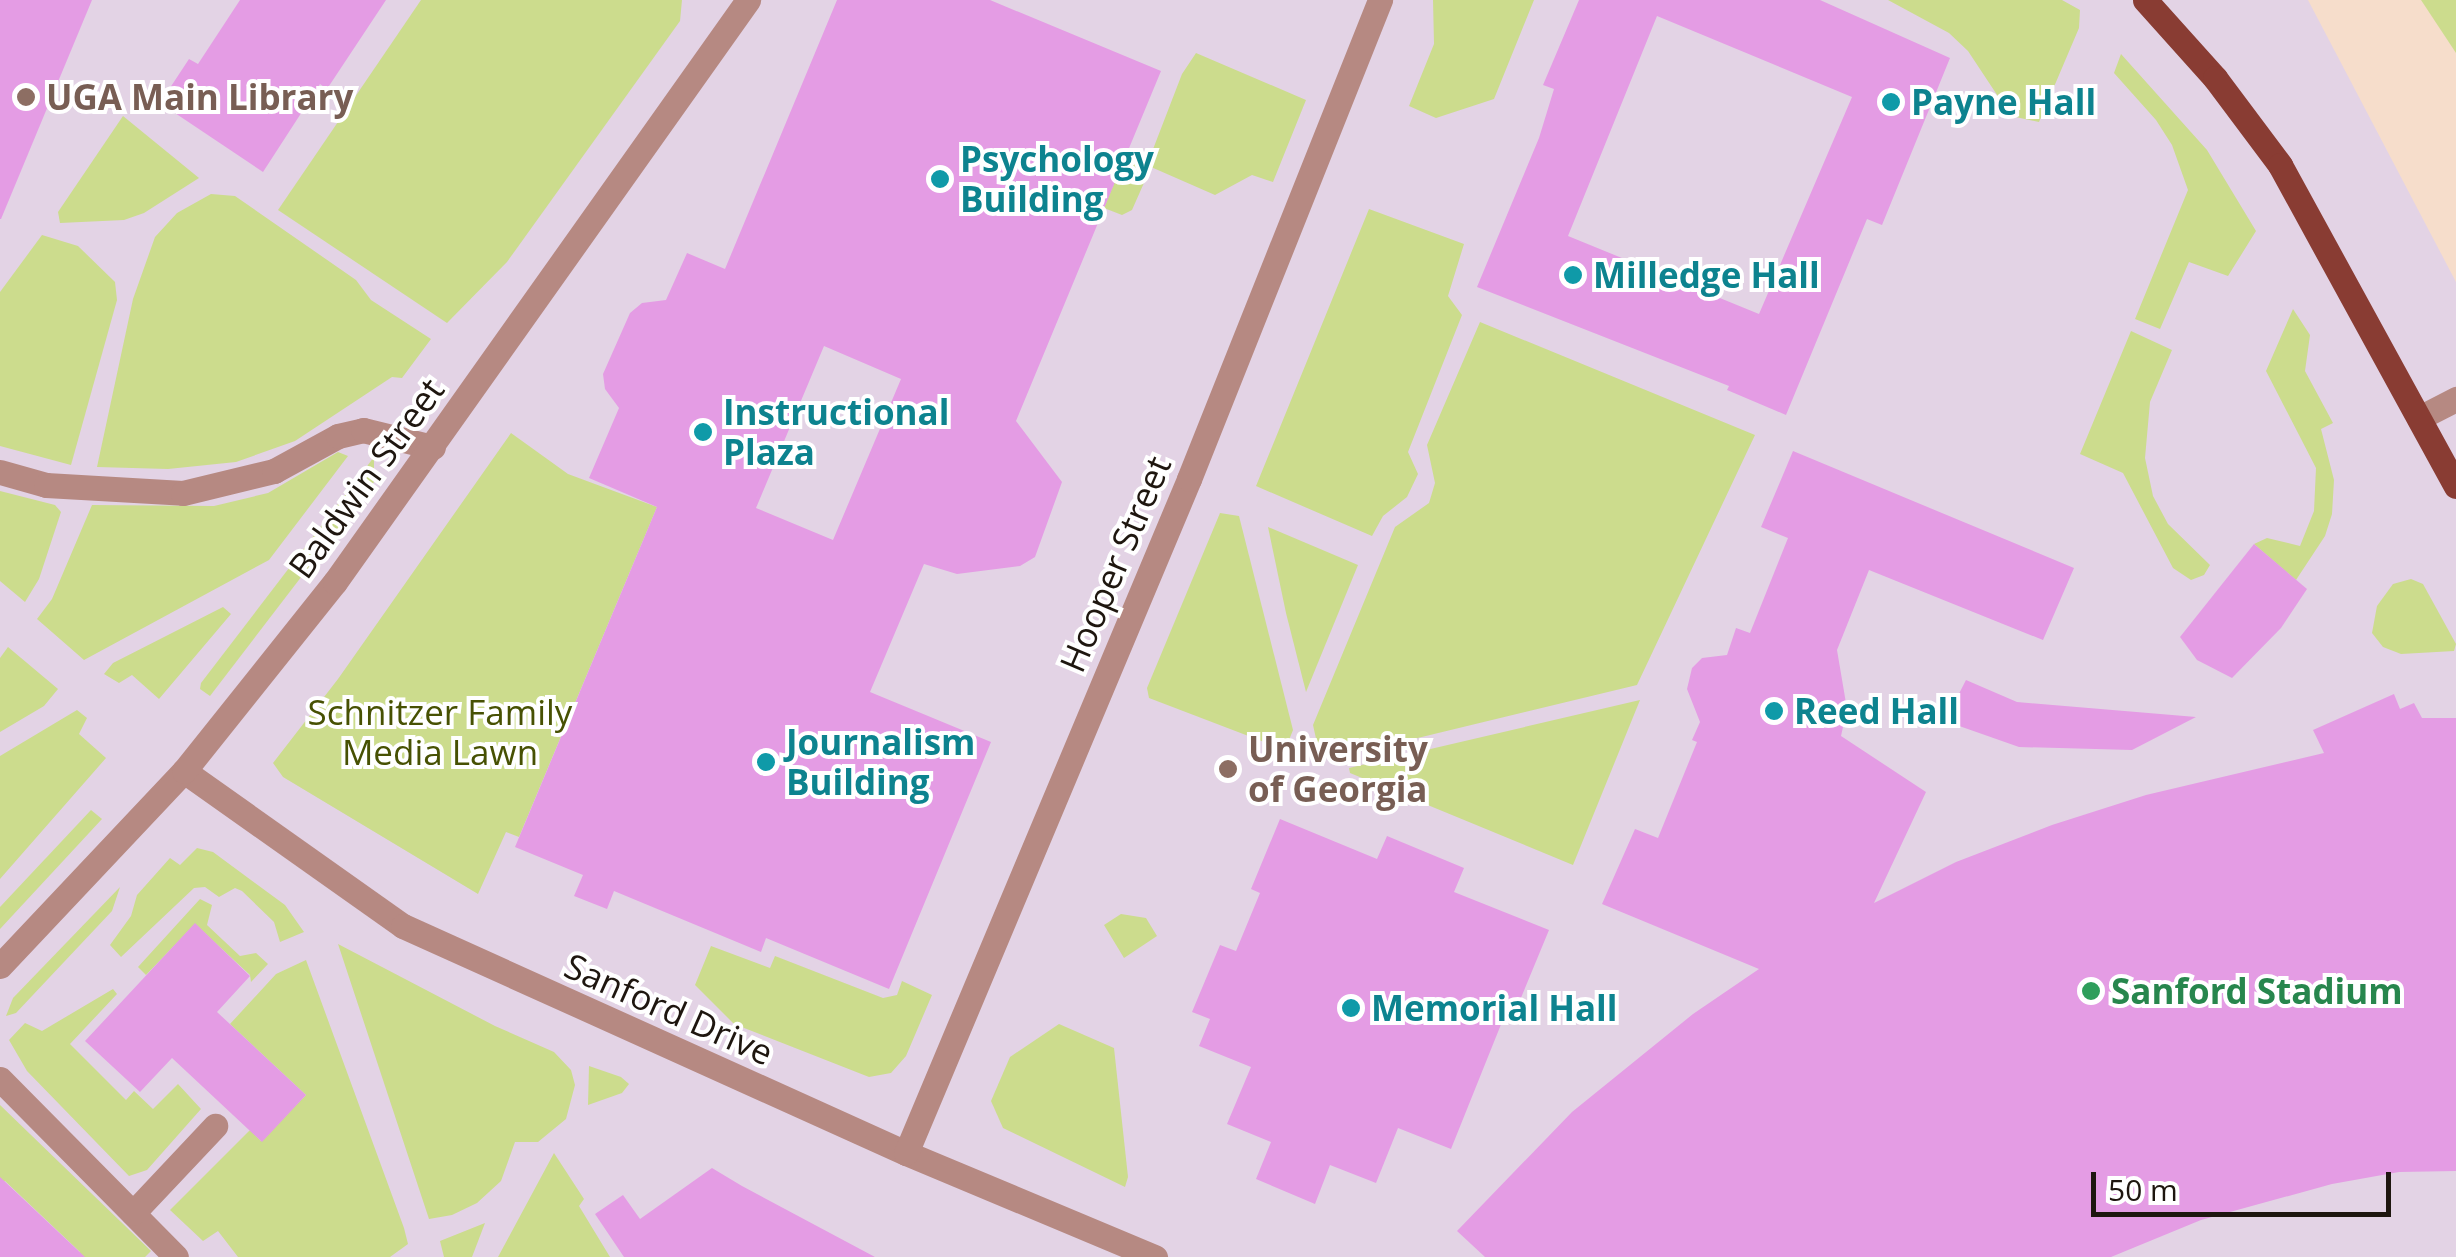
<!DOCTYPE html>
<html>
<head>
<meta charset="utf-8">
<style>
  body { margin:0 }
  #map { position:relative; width:2456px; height:1257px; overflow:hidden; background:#f6ddcb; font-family:"Open Sans",sans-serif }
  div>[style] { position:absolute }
  .education>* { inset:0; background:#e3d3e5 }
  .green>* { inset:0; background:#ccdc8d }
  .building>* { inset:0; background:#e49ce4 }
  .minor>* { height:25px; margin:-12.5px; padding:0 12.5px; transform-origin:12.5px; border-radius:12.5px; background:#b68982 }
  .major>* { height:25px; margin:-12.5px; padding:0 12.5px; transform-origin:12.5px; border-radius:12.5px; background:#893c33 }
  .dots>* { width:28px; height:28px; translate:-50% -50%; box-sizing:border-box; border:5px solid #fff; border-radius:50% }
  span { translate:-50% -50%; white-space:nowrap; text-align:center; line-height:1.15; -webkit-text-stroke:8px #fff; paint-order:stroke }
  .education-label { font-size:35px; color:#785e54; font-weight:700 }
  .left { translate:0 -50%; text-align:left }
  .culture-label { font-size:35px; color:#0d838f; font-weight:700 }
  .street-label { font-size:35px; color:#1e160f }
  .park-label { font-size:35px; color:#475103 }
  .leisure-label { font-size:35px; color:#27864d; font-weight:700 }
  .scale { position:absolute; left:2091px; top:1172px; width:300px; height:45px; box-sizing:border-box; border:5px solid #1e160f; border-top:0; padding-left:12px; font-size:30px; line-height:35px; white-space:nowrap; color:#1e160f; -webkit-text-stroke:8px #fff; paint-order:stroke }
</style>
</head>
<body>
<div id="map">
  <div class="education">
    <i style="clip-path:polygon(0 0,2308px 0,2456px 282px,2456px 1257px,0 1257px)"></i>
  </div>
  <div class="green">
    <i style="clip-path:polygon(421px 0,682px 0,680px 21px,507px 262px,447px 323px,278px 210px)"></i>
    <i style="clip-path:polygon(1433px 0,1534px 0,1494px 99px,1436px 118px,1409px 106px,1434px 44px)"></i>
    <i style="clip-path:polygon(1888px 0,2062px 0,2080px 10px,2079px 28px,2039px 122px,2011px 116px,1968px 51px,1949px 33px)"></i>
    <i style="clip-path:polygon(2421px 0,2456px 0,2456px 53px)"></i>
    <i style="clip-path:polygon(1196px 53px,1306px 100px,1273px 182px,1252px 175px,1215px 195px,1151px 167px,1132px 210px,1122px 215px,1104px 208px,1128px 149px,1150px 157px,1182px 74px)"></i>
    <i style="clip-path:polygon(2121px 54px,2207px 150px,2256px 231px,2228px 276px,2189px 262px,2160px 329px,2135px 319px,2188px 190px,2172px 145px,2156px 120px,2114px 73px)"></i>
    <i style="clip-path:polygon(123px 116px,199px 178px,144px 213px,124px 220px,60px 223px,58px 212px)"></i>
    <i style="clip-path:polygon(211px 194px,235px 196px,356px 280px,371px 300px,431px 339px,402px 378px,392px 377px,295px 441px,236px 462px,168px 469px,97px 467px,133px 299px,155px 237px,177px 213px)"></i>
    <i style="clip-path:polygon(1369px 209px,1464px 244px,1448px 296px,1462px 315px,1408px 452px,1418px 474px,1407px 497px,1383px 516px,1372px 536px,1256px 486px)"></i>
    <i style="clip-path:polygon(42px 235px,78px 246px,115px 282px,117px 300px,71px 465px,0 446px,0 292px)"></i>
    <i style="clip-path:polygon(2293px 309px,2310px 335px,2305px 371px,2333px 423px,2321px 429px,2334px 480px,2332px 514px,2325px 536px,2296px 580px,2254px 544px,2267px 538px,2300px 546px,2314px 511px,2316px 468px,2266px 371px)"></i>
    <i style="clip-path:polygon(1480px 322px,1755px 435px,1637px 685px,1397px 743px,1327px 752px,1317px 743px,1313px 725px,1395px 527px,1429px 503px,1435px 483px,1427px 445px)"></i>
    <i style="clip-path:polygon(2131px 331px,2172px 350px,2150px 402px,2145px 458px,2153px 496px,2168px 524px,2210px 565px,2204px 575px,2191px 580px,2173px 568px,2123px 473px,2080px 454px)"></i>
    <i style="clip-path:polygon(511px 433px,568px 474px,657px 507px,519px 837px,506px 832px,478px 894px,283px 777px,273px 763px,338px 679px)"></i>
    <i style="clip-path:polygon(338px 452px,348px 456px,269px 560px,84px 660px,37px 619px,52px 599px,92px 505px,214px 506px,268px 493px)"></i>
    <i style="clip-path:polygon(374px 457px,374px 482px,210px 696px,200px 689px,201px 683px)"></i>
    <i style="clip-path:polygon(0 491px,55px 505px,61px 512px,39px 579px,25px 602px,0 581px)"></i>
    <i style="clip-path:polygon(1220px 513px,1239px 516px,1293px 730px,1285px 750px,1149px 698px,1147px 688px)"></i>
    <i style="clip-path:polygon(1268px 527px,1358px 565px,1306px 692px,1286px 613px)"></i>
    <i style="clip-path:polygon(2411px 579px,2423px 584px,2456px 644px,2454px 651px,2401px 654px,2383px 647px,2372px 633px,2377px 606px,2393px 584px)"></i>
    <i style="clip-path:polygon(223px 607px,231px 614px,159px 699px,132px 675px,119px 683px,104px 674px,113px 663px)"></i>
    <i style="clip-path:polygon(8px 647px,58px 689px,44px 706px,0 732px,0 658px)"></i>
    <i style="clip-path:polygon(1640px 700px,1573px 865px,1350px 773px,1349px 768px)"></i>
    <i style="clip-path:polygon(77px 710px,87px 718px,79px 734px,106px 758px,0 879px,0 756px)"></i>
    <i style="clip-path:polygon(91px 810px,102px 819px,0 929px,0 907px)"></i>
    <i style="clip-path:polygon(197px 848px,213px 852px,285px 905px,304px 932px,280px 942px,274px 922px,242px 891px,235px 888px,219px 897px,205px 887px,194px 888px,121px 957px,110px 945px,131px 916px,137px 895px,170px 858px,180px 865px)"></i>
    <i style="clip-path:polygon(120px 887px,112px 911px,16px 1013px,6px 1016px,13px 998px)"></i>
    <i style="clip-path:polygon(200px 899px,212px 905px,207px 925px,240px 956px,256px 953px,268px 964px,251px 982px,250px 975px,195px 924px,146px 975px,138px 967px)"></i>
    <i style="clip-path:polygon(1121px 914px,1146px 918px,1157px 936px,1124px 958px,1104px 925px)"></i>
    <i style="clip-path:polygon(338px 944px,495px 1026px,554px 1052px,571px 1070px,575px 1085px,566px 1119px,538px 1142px,515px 1142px,501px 1181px,477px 1203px,452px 1215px,429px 1219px)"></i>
    <i style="clip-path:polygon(711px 946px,770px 968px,775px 956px,883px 998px,897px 995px,902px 981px,932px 995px,906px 1056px,891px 1073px,869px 1077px,734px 1024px,695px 985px)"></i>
    <i style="clip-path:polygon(306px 960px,404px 1228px,408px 1244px,390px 1257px,238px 1257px,218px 1231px,203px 1241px,170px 1210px,250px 1130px,261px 1141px,306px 1095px,230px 1024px,276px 974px)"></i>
    <i style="clip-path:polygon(113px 989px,117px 994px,70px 1044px,126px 1100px,134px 1091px,153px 1109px,178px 1084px,201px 1109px,147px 1170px,129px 1176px,27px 1071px,9px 1040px,25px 1023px,42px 1031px)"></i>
    <i style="clip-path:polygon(1059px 1024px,1114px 1048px,1128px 1177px,1125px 1187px,1003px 1128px,991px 1101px,1010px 1057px)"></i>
    <i style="clip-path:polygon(589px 1066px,621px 1077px,629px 1084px,622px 1093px,588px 1105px)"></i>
    <i style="clip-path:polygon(0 1105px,151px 1251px,145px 1257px,76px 1257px,80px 1252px,5px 1181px,0 1185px)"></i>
    <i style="clip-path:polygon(554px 1153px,584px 1199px,579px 1206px,610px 1257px,498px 1257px)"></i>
    <i style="clip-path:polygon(485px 1223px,472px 1257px,444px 1257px,440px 1241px)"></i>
  </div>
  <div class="building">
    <i style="clip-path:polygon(0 0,92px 0,1px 219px,0 219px)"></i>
    <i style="clip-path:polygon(240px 0,386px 0,327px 89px,320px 84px,263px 172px,160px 103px,189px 59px,198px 64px)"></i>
    <i style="clip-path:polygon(evenodd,837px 0,990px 0,1161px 71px,1016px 421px,1062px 482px,1035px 557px,1020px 566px,957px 574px,924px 564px,870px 692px,991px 742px,889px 989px,766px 938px,761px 952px,614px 891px,607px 909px,574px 896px,583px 875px,515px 847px,657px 507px,589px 478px,619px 408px,605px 389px,603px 374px,630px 313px,642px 303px,666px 300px,687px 253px,725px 269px,837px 0,824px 346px,901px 379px,833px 540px,756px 508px,824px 346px)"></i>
    <i style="clip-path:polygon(evenodd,1579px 0,1820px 0,1950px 58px,1882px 225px,1867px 219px,1786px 415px,1727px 390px,1729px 386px,1477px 287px,1539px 138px,1554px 89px,1543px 85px,1579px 0,1657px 16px,1852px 97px,1759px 314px,1568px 236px,1657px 16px)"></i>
    <i style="clip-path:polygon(1793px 451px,2074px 568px,2043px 640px,1869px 570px,1837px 650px,1847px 709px,1841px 736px,1926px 792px,1874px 903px,1956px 862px,2052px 825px,2146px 795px,2324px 753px,2313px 730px,2394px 694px,2400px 709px,2414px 703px,2422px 718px,2456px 718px,2456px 1171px,2399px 1172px,2332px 1184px,2201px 1220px,2111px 1257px,1485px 1257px,1457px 1231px,1572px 1112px,1693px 1014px,1759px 969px,1602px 904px,1635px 829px,1658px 838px,1697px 742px,1692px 740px,1700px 722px,1687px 689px,1692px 668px,1702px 658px,1727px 655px,1736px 628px,1750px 633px,1788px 538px,1761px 527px)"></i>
    <i style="clip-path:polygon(2254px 544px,2307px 589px,2281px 628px,2232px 678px,2197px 660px,2180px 637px)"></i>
    <i style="clip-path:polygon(1966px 680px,2017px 702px,2196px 717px,2132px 750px,2019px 747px,1945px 721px)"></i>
    <i style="clip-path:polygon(1280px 819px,1377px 859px,1387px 836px,1464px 868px,1454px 892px,1549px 930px,1518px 1005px,1510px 1002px,1451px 1149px,1398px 1128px,1376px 1183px,1330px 1165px,1315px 1204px,1256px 1179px,1271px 1142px,1227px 1124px,1251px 1067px,1199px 1046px,1210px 1019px,1192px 1012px,1220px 945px,1236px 951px,1260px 893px,1251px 889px)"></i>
    <i style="clip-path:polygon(195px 923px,250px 976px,217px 1012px,306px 1095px,262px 1142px,172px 1058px,140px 1092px,85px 1041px)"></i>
    <i style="clip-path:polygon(712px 1168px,742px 1186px,875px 1257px,624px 1257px,595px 1214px,623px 1195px,640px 1219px)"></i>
    <i style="clip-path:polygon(0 1177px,85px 1257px,0 1257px)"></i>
  </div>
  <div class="minor">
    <i style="left:2419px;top:418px;width:42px;rotate:-27.2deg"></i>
    <i style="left:0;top:472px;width:48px;rotate:15.8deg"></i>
    <i style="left:46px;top:485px;width:137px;rotate:3.3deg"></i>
    <i style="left:183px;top:493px;width:94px;rotate:-13.6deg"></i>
    <i style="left:274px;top:471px;width:73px;rotate:-28.7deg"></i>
    <i style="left:338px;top:436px;width:26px;rotate:-13deg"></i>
    <i style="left:363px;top:430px;width:72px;rotate:13.7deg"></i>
    <i style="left:184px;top:771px;width:268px;rotate:35.3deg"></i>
    <i style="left:403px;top:926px;width:552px;rotate:24.29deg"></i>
    <i style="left:906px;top:1153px;width:270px;rotate:22.7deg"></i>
    <i style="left:0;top:966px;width:268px;rotate:-46.7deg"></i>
    <i style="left:184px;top:771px;width:242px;rotate:-51.4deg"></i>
    <i style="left:335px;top:582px;width:714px;rotate:-54.64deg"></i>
    <i style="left:0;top:1079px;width:250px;rotate:45.3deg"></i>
    <i style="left:906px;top:1153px;width:731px;rotate:-67.22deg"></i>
    <i style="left:1189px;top:479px;width:516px;rotate:-68.26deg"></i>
    <i style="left:133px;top:1213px;width:120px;rotate:-46.7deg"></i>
  </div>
  <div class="major">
    <i style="left:2145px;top:0;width:105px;rotate:48.1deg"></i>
    <i style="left:2215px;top:78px;width:109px;rotate:53.2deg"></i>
    <i style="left:2280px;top:165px;width:366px;rotate:61.3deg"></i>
  </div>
  <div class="dots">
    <i style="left:26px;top:97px;background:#8d6e63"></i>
    <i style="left:1891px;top:102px;background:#0f9aa8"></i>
    <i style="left:940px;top:179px;background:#0f9aa8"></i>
    <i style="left:1573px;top:275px;background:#0f9aa8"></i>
    <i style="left:703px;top:432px;background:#0f9aa8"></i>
    <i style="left:1774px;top:711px;background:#0f9aa8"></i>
    <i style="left:766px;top:762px;background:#0f9aa8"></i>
    <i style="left:1228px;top:769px;background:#8d6e63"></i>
    <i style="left:2091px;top:991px;background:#2e9e5b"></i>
    <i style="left:1351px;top:1008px;background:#0f9aa8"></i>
  </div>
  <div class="education-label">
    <span class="left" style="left:46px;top:97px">UGA Main Library</span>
    <span class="left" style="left:1248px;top:769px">University<br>of Georgia</span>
  </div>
  <div class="culture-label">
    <span class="left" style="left:1911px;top:102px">Payne Hall</span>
    <span class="left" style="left:960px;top:179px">Psychology<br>Building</span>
    <span class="left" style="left:1593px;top:275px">Milledge Hall</span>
    <span class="left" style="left:723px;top:432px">Instructional<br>Plaza</span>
    <span class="left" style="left:1794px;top:711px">Reed Hall</span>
    <span class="left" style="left:786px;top:762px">Journalism<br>Building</span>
    <span class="left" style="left:1371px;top:1008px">Memorial Hall</span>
  </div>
  <div class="street-label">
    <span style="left:366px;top:478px;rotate:-54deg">Baldwin Street</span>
    <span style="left:1115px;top:564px;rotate:-67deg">Hooper Street</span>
    <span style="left:669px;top:1009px;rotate:24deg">Sanford Drive</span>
  </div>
  <div class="park-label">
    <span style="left:440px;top:732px">Schnitzer Family<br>Media Lawn</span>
  </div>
  <div class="leisure-label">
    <span class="left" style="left:2111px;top:991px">Sanford Stadium</span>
  </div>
  <div class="scale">50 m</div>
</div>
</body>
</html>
